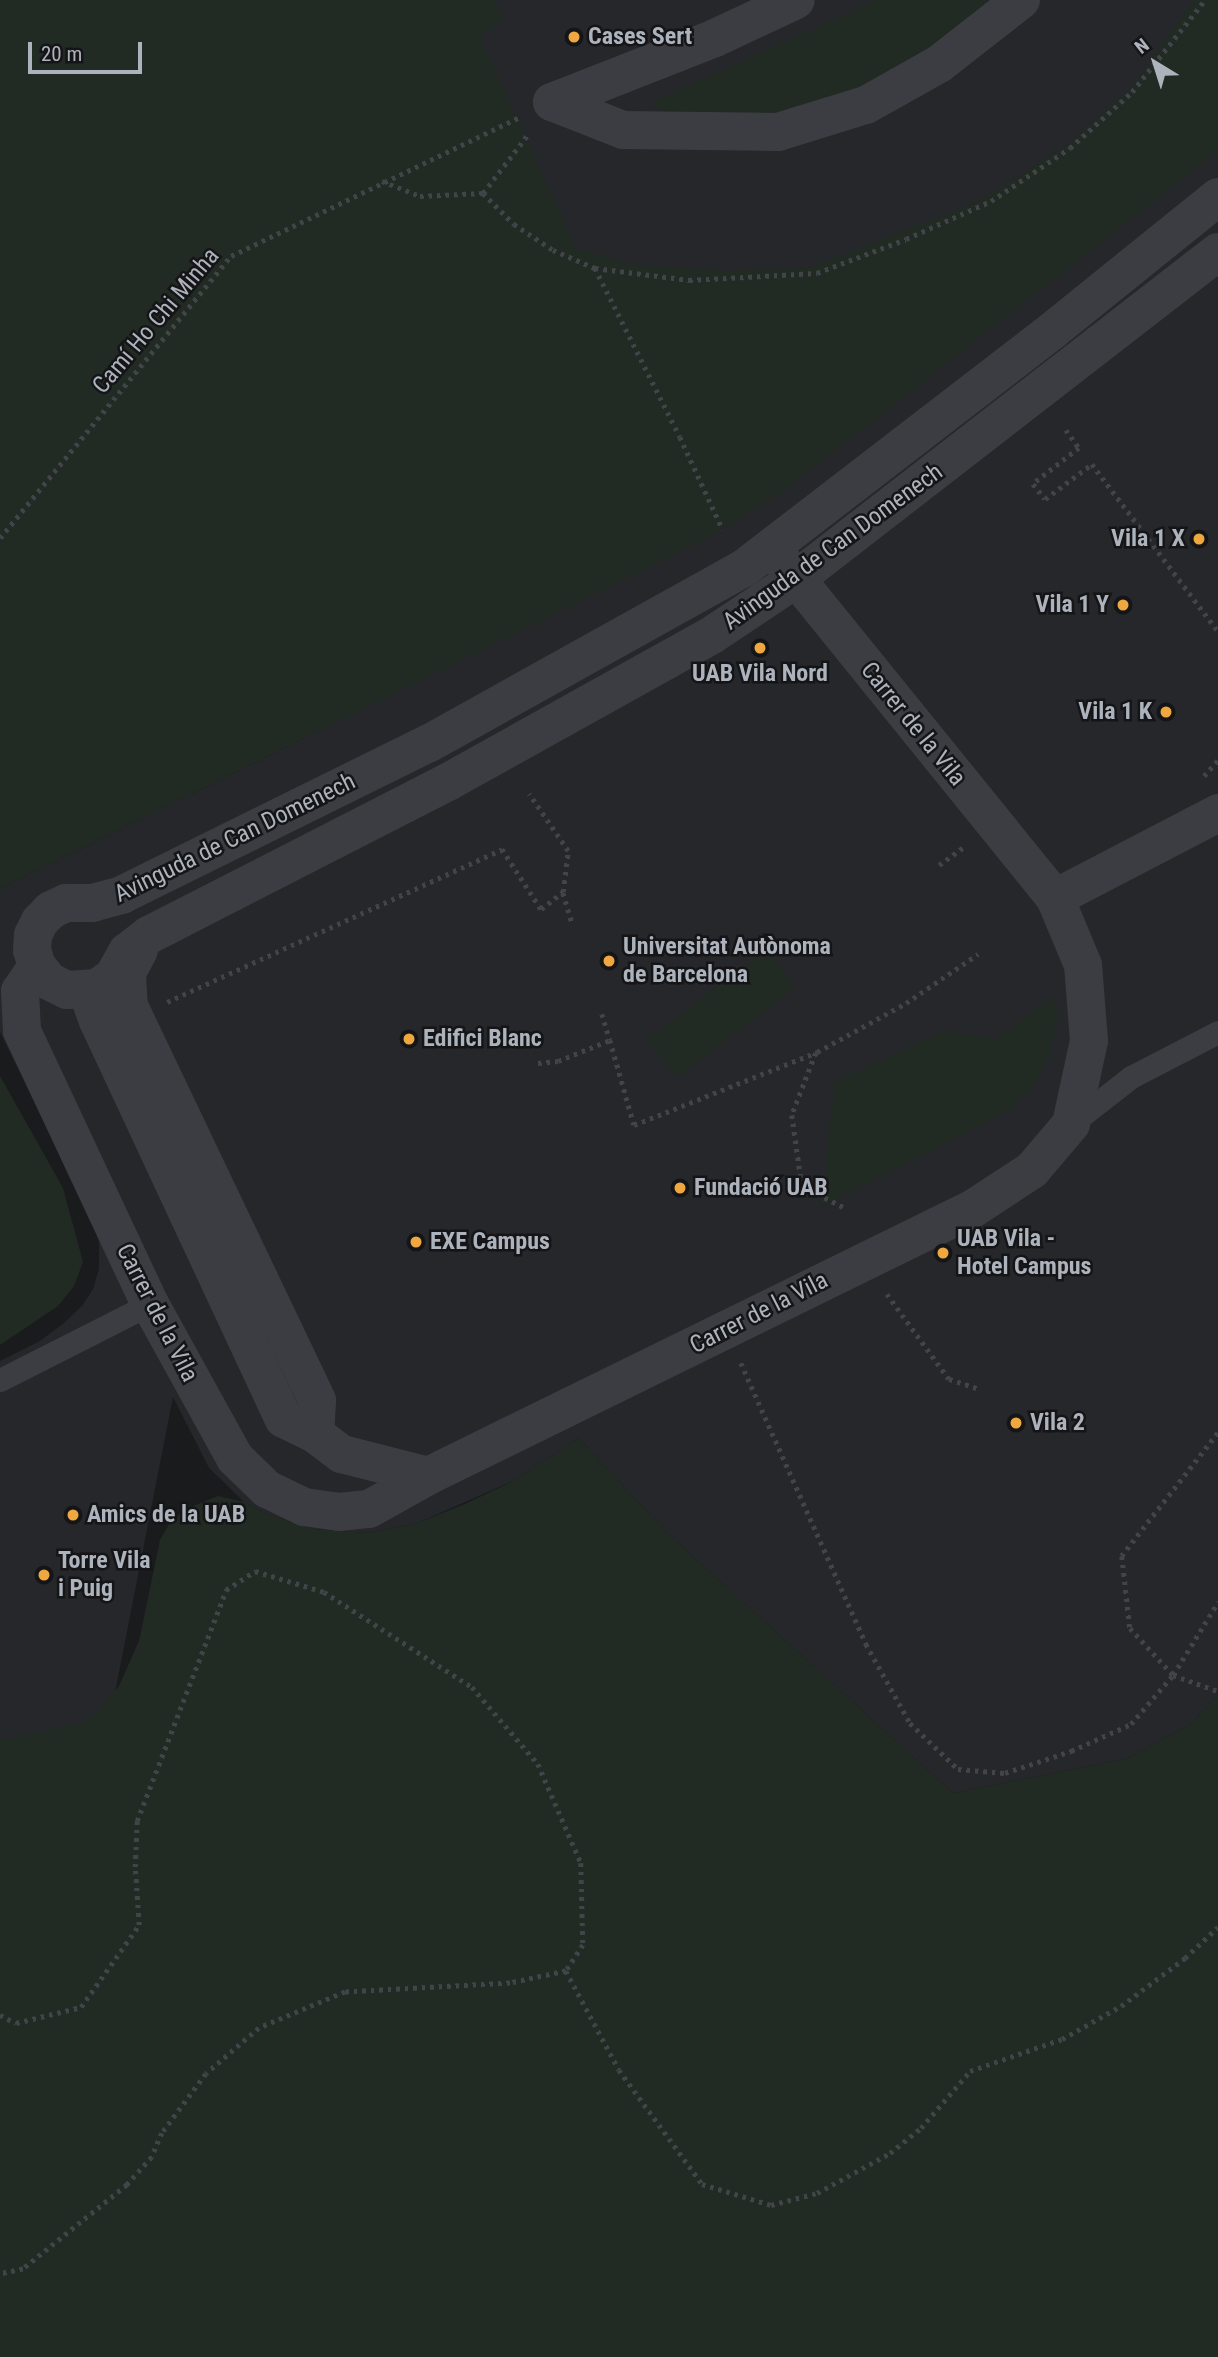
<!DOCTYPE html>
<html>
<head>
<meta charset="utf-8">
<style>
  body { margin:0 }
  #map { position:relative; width:1218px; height:2357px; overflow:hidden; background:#1a1b1d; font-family:"Roboto Condensed",sans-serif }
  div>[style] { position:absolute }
  .built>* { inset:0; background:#26272a }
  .green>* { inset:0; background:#222b23; transform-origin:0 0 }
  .path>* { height:4.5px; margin-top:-2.25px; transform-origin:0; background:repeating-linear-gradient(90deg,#414449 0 3.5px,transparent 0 8.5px) }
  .service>* { height:23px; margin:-11.5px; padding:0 11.5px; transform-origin:11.5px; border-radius:11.5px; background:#3b3d42 }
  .minor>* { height:38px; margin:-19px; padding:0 19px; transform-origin:19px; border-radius:19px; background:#3b3d42 }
  .dots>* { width:19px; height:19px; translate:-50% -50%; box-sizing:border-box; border:4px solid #151518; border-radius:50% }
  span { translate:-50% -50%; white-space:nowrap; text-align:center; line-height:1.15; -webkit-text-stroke:5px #151518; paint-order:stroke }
  .poi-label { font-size:24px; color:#adb3bc; font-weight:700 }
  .left { translate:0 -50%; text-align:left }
  .right { translate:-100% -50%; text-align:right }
  .street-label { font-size:24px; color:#adb3bc }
  .north { position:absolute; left:1120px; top:28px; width:70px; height:70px; -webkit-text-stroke:5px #151518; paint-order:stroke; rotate:322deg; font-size:19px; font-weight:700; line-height:28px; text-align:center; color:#adb3bc }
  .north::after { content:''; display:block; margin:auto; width:24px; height:32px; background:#adb3bc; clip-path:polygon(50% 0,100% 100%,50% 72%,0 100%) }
  .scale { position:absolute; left:28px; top:42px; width:114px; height:32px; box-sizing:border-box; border:4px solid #adb3bc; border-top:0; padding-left:9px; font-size:21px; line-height:24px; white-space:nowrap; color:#adb3bc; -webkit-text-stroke:5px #151518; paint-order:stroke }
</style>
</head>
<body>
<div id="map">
  <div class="built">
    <i style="clip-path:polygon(218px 0,1218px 0,1218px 1695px,1192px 1723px,1129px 1758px,953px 1793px,666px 1532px,579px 1438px,515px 1480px,415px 1524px,367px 1533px,313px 1529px,266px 1514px,244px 1502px,209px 1468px,173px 1397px,110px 1718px,0 1742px,0 1361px,40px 1341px,64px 1323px,82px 1306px,93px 1289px,99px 1269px,99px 1242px,93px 1222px,0 1032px,0 889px,705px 539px)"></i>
  </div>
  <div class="green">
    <i style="clip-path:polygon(0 0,494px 0,502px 21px,480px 37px,573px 241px,573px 247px,634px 264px,724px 271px,808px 268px,977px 202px,1065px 146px,1130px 90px,1194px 0,1218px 0,1218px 151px,782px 492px,706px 539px,0 889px)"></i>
    <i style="clip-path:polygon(877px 0,1005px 0,897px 80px,788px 116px,666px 114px,652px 102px)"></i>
    <i style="left:767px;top:949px;width:48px;height:150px;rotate:53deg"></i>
    <i style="clip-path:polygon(1052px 997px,1058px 1014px,1050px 1053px,1033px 1086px,1010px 1110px,821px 1207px,835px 1082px,945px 1031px,996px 1039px)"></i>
    <i style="clip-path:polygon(0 1076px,63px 1188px,83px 1262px,74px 1286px,58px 1306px,0 1345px)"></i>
    <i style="clip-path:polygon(579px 1438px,666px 1532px,953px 1793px,1129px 1758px,1192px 1723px,1218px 1695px,1218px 2357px,0 2357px,0 1740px,84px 1722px,102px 1707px,119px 1686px,139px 1641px,160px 1540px,172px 1519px,193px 1506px,218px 1496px,244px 1502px,266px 1514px,313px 1529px,367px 1533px,415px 1524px,465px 1504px,515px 1480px)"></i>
  </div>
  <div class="path">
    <i style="left:382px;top:181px;width:41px;rotate:21.5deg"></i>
    <i style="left:420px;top:196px;width:63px;rotate:-2.7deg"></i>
    <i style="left:483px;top:193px;width:44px;rotate:45deg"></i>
    <i style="left:514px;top:224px;width:47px;rotate:33.7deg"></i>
    <i style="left:553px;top:250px;width:46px;rotate:23.2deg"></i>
    <i style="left:595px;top:268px;width:95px;rotate:7.3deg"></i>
    <i style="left:689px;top:280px;width:128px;rotate:-3.1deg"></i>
    <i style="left:817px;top:273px;width:95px;rotate:-20.9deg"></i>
    <i style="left:906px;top:239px;width:93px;rotate:-24.1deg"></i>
    <i style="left:991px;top:201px;width:95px;rotate:-33.9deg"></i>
    <i style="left:1070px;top:148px;width:84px;rotate:-42.1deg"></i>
    <i style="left:1132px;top:92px;width:117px;rotate:-51.6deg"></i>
    <i style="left:483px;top:193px;width:76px;rotate:-52.5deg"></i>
    <i style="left:595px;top:268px;width:189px;rotate:63.3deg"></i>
    <i style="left:680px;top:437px;width:102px;rotate:65.2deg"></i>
    <i style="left:1066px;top:430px;width:22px;rotate:54deg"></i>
    <i style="left:1079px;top:448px;width:58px;rotate:142deg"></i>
    <i style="left:1033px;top:484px;width:19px;rotate:51deg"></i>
    <i style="left:1045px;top:499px;width:59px;rotate:-36.7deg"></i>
    <i style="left:1092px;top:464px;width:208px;rotate:53deg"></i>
    <i style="left:0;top:538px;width:365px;rotate:-50.7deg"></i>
    <i style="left:231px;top:256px;width:321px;rotate:-25.7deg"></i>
    <i style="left:1204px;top:776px;width:21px;rotate:-49deg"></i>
    <i style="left:939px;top:865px;width:32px;rotate:-36deg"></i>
    <i style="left:563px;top:893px;width:34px;rotate:73deg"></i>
    <i style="left:167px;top:1002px;width:368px;rotate:-24.5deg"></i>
    <i style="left:502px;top:849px;width:72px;rotate:57deg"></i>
    <i style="left:541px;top:909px;width:28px;rotate:-38deg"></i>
    <i style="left:563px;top:892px;width:41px;rotate:-83deg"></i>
    <i style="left:568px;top:851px;width:69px;rotate:-124.4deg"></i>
    <i style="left:602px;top:1014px;width:27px;rotate:73deg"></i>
    <i style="left:816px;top:1053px;width:66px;rotate:111.2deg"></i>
    <i style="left:792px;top:1115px;width:72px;rotate:82deg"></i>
    <i style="left:802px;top:1186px;width:48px;rotate:27.1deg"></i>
    <i style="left:538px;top:1063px;width:20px;rotate:-6deg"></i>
    <i style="left:558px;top:1061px;width:56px;rotate:-22deg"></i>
    <i style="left:610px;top:1040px;width:88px;rotate:74.2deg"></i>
    <i style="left:634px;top:1125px;width:197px;rotate:-21.7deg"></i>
    <i style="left:817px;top:1052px;width:102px;rotate:-28.8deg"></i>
    <i style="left:906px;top:1003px;width:87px;rotate:-34.2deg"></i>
    <i style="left:887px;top:1294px;width:105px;rotate:53.9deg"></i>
    <i style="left:949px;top:1379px;width:32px;rotate:18deg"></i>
    <i style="left:741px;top:1363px;width:308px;rotate:66deg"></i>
    <i style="left:866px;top:1644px;width:90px;rotate:60.9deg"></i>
    <i style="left:910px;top:1723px;width:66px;rotate:43.8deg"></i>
    <i style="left:958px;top:1769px;width:47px;rotate:4.9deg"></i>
    <i style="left:1005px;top:1773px;width:70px;rotate:-18.4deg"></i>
    <i style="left:1071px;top:1751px;width:66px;rotate:-24.2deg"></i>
    <i style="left:1131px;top:1724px;width:65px;rotate:-49.4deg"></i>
    <i style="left:1173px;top:1675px;width:86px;rotate:-58.3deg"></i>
    <i style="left:1218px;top:1433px;width:156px;rotate:128deg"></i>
    <i style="left:1122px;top:1556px;width:72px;rotate:83.7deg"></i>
    <i style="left:1130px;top:1628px;width:64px;rotate:47.5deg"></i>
    <i style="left:1173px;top:1675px;width:48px;rotate:19.6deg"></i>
    <i style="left:566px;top:1971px;width:112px;rotate:61.8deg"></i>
    <i style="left:619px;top:2070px;width:141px;rotate:53.9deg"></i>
    <i style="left:702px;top:2184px;width:72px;rotate:16.9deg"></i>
    <i style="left:771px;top:2205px;width:48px;rotate:-14.6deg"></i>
    <i style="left:817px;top:2193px;width:83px;rotate:-28.7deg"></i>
    <i style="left:890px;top:2153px;width:40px;rotate:-39deg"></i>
    <i style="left:921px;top:2128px;width:75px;rotate:-49.3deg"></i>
    <i style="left:970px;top:2071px;width:97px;rotate:-19.2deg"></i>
    <i style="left:1062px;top:2039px;width:68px;rotate:-29.2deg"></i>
    <i style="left:1121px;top:2006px;width:80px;rotate:-36.9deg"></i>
    <i style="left:1185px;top:1958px;width:45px;rotate:-43.2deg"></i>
    <i style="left:0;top:2015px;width:18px;rotate:27deg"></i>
    <i style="left:16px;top:2023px;width:67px;rotate:-13.8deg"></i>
    <i style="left:81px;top:2007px;width:100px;rotate:-54.7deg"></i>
    <i style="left:139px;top:1925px;width:58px;rotate:-93.9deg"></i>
    <i style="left:135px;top:1867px;width:46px;rotate:-87.5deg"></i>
    <i style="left:137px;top:1821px;width:248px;rotate:-68.9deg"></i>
    <i style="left:226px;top:1590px;width:35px;rotate:-33deg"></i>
    <i style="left:255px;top:1571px;width:72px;rotate:16.9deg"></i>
    <i style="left:324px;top:1592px;width:176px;rotate:32.7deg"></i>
    <i style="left:472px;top:1687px;width:101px;rotate:49.4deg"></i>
    <i style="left:538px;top:1764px;width:108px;rotate:66.5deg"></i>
    <i style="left:581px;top:1863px;width:82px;rotate:88.6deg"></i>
    <i style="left:583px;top:1945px;width:31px;rotate:123deg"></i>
    <i style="left:566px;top:1971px;width:57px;rotate:167.9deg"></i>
    <i style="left:510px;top:1983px;width:165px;rotate:176.9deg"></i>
    <i style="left:345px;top:1992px;width:93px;rotate:157.3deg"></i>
    <i style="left:259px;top:2028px;width:70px;rotate:139deg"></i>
    <i style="left:206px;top:2074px;width:74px;rotate:126.7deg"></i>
    <i style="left:162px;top:2133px;width:26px;rotate:113deg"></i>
    <i style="left:152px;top:2157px;width:38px;rotate:132deg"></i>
    <i style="left:127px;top:2185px;width:134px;rotate:141.1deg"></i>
    <i style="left:23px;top:2269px;width:24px;rotate:168deg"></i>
  </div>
  <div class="service">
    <i style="left:1071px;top:1124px;width:76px;rotate:-38.1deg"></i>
    <i style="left:1131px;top:1077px;width:98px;rotate:-27.3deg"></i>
    <i style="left:0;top:1380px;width:168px;rotate:-26.9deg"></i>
  </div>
  <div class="minor">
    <i style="left:552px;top:102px;width:76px;rotate:21.5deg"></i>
    <i style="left:623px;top:130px;width:155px;rotate:0.7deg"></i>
    <i style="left:778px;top:132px;width:92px;rotate:-17.1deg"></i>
    <i style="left:866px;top:105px;width:84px;rotate:-29.3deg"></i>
    <i style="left:939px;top:64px;width:104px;rotate:-38deg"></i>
    <i style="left:552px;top:102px;width:175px;rotate:-21.4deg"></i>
    <i style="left:715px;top:38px;width:89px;rotate:-25.1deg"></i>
    <i style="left:1218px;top:197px;width:213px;rotate:141.1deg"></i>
    <i style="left:1052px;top:331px;width:389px;rotate:142.4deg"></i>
    <i style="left:744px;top:568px;width:360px;rotate:150.9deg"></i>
    <i style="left:429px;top:743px;width:343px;rotate:153.7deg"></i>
    <i style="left:122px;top:895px;width:30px;rotate:165deg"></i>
    <i style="left:93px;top:903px;width:27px;rotate:180deg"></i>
    <i style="left:66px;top:903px;width:17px;rotate:155deg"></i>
    <i style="left:51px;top:910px;width:16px;rotate:135deg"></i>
    <i style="left:40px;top:921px;width:16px;rotate:117deg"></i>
    <i style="left:33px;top:935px;width:15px;rotate:94deg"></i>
    <i style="left:32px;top:950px;width:17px;rotate:73deg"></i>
    <i style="left:37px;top:966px;width:19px;rotate:51deg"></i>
    <i style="left:49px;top:981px;width:20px;rotate:27deg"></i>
    <i style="left:67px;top:990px;width:30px;rotate:-4deg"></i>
    <i style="left:97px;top:988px;width:19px;rotate:-35deg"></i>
    <i style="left:113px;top:977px;width:29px;rotate:-61deg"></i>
    <i style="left:127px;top:952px;width:28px;rotate:-38deg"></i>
    <i style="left:149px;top:935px;width:336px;rotate:-27.1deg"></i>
    <i style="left:448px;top:782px;width:302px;rotate:-29.1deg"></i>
    <i style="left:712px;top:635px;width:101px;rotate:-33.7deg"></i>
    <i style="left:796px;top:579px;width:534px;rotate:-37.77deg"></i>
    <i style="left:1055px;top:898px;width:184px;rotate:-27.5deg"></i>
    <i style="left:139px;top:950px;width:26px;rotate:118deg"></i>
    <i style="left:127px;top:973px;width:33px;rotate:87deg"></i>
    <i style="left:129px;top:1006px;width:437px;rotate:64.5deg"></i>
    <i style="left:317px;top:1401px;width:33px;rotate:93deg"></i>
    <i style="left:37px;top:966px;width:30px;rotate:124deg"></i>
    <i style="left:20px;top:991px;width:40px;rotate:87.1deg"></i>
    <i style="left:22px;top:1031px;width:302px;rotate:64.9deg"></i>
    <i style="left:150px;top:1304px;width:176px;rotate:61.1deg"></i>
    <i style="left:235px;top:1458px;width:45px;rotate:44.1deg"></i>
    <i style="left:267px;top:1489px;width:41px;rotate:25.9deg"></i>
    <i style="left:304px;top:1507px;width:35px;rotate:8deg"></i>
    <i style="left:339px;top:1512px;width:30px;rotate:-6deg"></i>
    <i style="left:369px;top:1509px;width:68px;rotate:-29.2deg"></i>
    <i style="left:428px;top:1476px;width:608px;rotate:-26.14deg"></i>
    <i style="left:974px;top:1208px;width:69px;rotate:-33.2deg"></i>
    <i style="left:1032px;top:1170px;width:60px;rotate:-49.7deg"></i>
    <i style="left:1071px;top:1124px;width:85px;rotate:-77.8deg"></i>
    <i style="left:1089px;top:1041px;width:76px;rotate:-94.5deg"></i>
    <i style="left:1083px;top:965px;width:73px;rotate:-112.7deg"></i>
    <i style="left:1055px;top:898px;width:437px;rotate:-129deg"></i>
    <i style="left:87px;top:991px;width:32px;rotate:70deg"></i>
    <i style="left:98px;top:1021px;width:439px;rotate:65deg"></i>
    <i style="left:284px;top:1419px;width:34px;rotate:26deg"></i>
    <i style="left:315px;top:1434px;width:34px;rotate:37deg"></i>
    <i style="left:342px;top:1454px;width:89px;rotate:14.3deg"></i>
  </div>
  <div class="dots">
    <i style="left:574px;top:37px;background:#efa740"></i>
    <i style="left:1199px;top:539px;background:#efa740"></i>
    <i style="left:1123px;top:605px;background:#efa740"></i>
    <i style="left:760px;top:648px;background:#efa740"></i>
    <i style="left:1166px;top:712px;background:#efa740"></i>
    <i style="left:609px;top:961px;background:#efa740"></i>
    <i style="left:409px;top:1039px;background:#efa740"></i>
    <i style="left:680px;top:1188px;background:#efa740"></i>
    <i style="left:416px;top:1242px;background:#efa740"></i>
    <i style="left:943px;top:1253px;background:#efa740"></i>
    <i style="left:1016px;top:1423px;background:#efa740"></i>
    <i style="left:73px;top:1515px;background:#efa740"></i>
    <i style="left:44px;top:1575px;background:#efa740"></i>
  </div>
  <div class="poi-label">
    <span class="left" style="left:588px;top:37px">Cases Sert</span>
    <span class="right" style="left:1185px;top:539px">Vila 1 X</span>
    <span class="right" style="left:1109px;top:605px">Vila 1 Y</span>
    <span style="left:760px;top:674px">UAB Vila Nord</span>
    <span class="right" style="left:1152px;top:712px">Vila 1 K</span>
    <span class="left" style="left:623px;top:961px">Universitat Autònoma<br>de Barcelona</span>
    <span class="left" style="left:423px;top:1039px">Edifici Blanc</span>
    <span class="left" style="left:694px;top:1188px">Fundació UAB</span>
    <span class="left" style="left:957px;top:1253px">UAB Vila -<br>Hotel Campus</span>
    <span class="left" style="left:430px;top:1242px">EXE Campus</span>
    <span class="left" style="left:1030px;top:1423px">Vila 2</span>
    <span class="left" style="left:87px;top:1515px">Amics de la UAB</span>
    <span class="left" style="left:58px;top:1575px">Torre Vila<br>i Puig</span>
  </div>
  <div class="street-label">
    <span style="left:156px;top:321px;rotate:-50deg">Camí Ho Chi Minha</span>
    <span style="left:833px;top:547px;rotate:-36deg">Avinguda de Can Domenech</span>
    <span style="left:913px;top:724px;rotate:51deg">Carrer de la Vila</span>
    <span style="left:235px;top:838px;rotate:-26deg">Avinguda de Can Domenech</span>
    <span style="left:157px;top:1313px;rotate:63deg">Carrer de la Vila</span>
    <span style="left:759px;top:1313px;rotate:-27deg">Carrer de la Vila</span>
  </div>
  <div class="north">N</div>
  <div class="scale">20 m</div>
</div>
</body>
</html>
